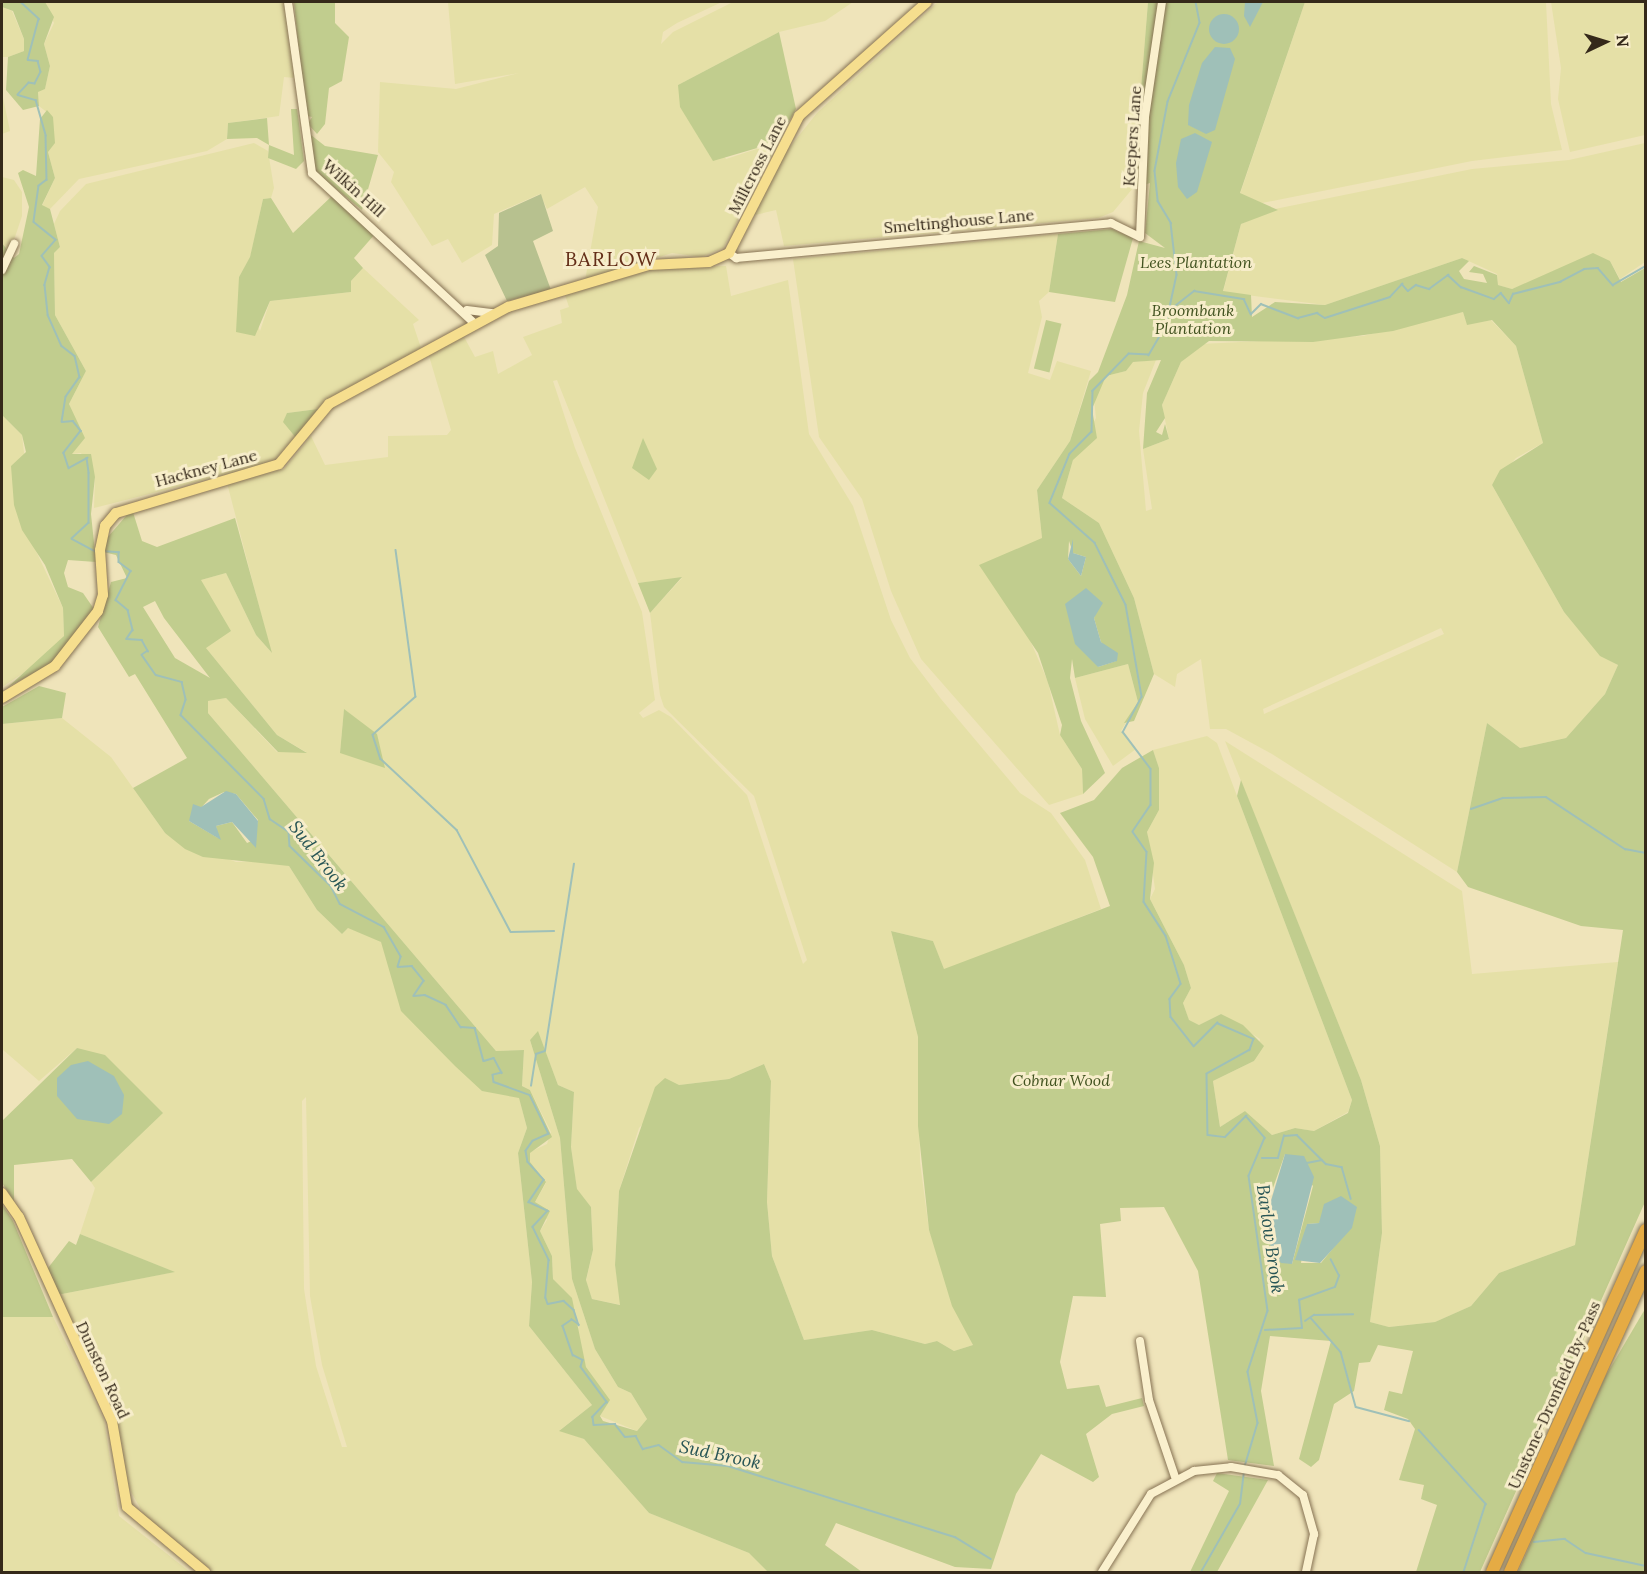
<!DOCTYPE html>
<html>
<head>
<meta charset="utf-8">
<style>
  body { margin:0 }
  #map { position:relative; width:1647px; height:1574px; overflow:hidden; background:#efe4ba; font-family:Lora,serif }
  div>[style] { position:absolute }
  .farmland>* { inset:0; background:#e5e0a7 }
  .green>* { inset:0; background:#c1cd8e; transform-origin:0 0 }
  .cemetery>* { inset:0; background:#b7c18f }
  .water>* { inset:0; background:#9fc0b8 }
  .round { border-radius:50% }
  .stream>* { height:1.5px; margin:-0.75px; padding:0 0.75px; transform-origin:0.75px; border-radius:0.75px; background:#9fc0b8 }
  .roads { filter:drop-shadow(0 0 2px #877354) drop-shadow(0 0 2px #877354) }
  .minor>* { height:8px; margin:-4px; padding:0 4px; transform-origin:4px; border-radius:4px; background:#faf0cd }
  .major>* { height:10px; margin:-5px; padding:0 5px; transform-origin:5px; border-radius:5px; background:#f6de8e }
  .highway>* { height:12px; margin:-6px; padding:0 6px; transform-origin:6px; border-radius:6px; background:#e5ab44 }
  span { translate:-50% -50%; white-space:nowrap; text-align:center; line-height:1.15; -webkit-text-stroke:6px #f7edca; paint-order:stroke }
  .street-label { font-size:16px; color:#35291a }
  .park-label { font-size:16px; color:#41521f; font-style:italic }
  .water-label { font-size:18px; color:#285555; font-style:italic }
  .quarter-label { font-size:20px; color:#632d17; letter-spacing:1.5px }
  .frame { position:absolute; inset:0; border:3px solid #35291a; pointer-events:none }
  .north { position:absolute; left:1575px; top:12px; width:60px; height:60px; -webkit-text-stroke:4px #f7edca; paint-order:stroke; rotate:86deg; font-size:16px; font-weight:700; line-height:24px; text-align:center; color:#35291a }
  .north::after { content:''; display:block; margin:auto; width:21px; height:27px; background:#35291a; clip-path:polygon(50% 0,100% 100%,50% 72%,0 100%) }
</style>
</head>
<body>
<div id="map">
  <div class="farmland">
    <i style="clip-path:polygon(45px 2px,285px 2px,295px 78px,284px 77px,279px 116px,228px 123px,227px 139px,207px 151px,79px 179px,50px 209px,42px 206px,55px 178px,48px 152px,53px 117px,39px 106px,38px 91px,45px 89px,50px 66px,44px 44px,54px 23px)"></i>
    <i style="clip-path:polygon(448px 2px,722px 2px,677px 23px,663px 32px,661px 44px,673px 32px,733px 2px,853px 2px,825px 21px,779px 32px,678px 85px,726px 159px,778px 142px,723px 248px,701px 257px,672px 253px,585px 281px,598px 207px,585px 187px,547px 209px,540px 194px,494px 214px,492px 245px,462px 263px,448px 239px,432px 246px,391px 182px,394px 172px,378px 152px,380px 82px,456px 89px,519px 73px,455px 84px)"></i>
    <i style="clip-path:polygon(938px 2px,1148px 2px,1133px 188px,1113px 212px,1098px 218px,784px 246px,776px 210px,751px 216px,777px 163px,817px 113px)"></i>
    <i style="clip-path:polygon(1305px 2px,1546px 2px,1551px 104px,1562px 150px,1472px 161px,1262px 203px,1240px 194px)"></i>
    <i style="clip-path:polygon(1551px 2px,1645px 2px,1645px 135px,1570px 152px,1558px 99px,1561px 68px)"></i>
    <i style="clip-path:polygon(2px 7px,12px 11px,24px 39px,24px 51px,8px 57px,2px 57px)"></i>
    <i style="clip-path:polygon(2px 93px,10px 131px,2px 134px)"></i>
    <i style="clip-path:polygon(254px 143px,268px 151px,274px 188px,271px 198px,263px 199px,250px 258px,239px 277px,260px 331px,270px 301px,351px 292px,351px 281px,363px 268px,419px 320px,413px 324px,422px 351px,318px 409px,287px 413px,297px 439px,272px 463px,94px 508px,95px 477px,81px 453px,71px 454px,69px 404px,86px 371px,55px 315px,54px 253px,60px 247px,54px 224px,60px 211px,86px 184px)"></i>
    <i style="clip-path:polygon(1645px 143px,1645px 262px,1620px 279px,1610px 261px,1561px 270px,1512px 289px,1498px 285px,1497px 274px,1462px 258px,1325px 305px,1223px 292px,1241px 224px,1275px 209px,1472px 169px,1569px 160px)"></i>
    <i style="clip-path:polygon(2px 177px,14px 180px,22px 192px,22px 216px,10px 252px,2px 243px)"></i>
    <i style="clip-path:polygon(1058px 234px,1049px 292px,1039px 301px,1042px 317px,1028px 373px,1050px 380px,1057px 361px,1091px 371px,1070px 441px,1037px 490px,1042px 538px,1027px 633px,1048px 682px,1060px 735px,1082px 769px,1083px 794px,1049px 805px,921px 659px,891px 591px,862px 499px,819px 437px,793px 259px)"></i>
    <i style="clip-path:polygon(evenodd,726px 266px,731px 296px,788px 280px,809px 434px,853px 506px,891px 620px,910px 658px,941px 699px,1020px 793px,1051px 813px,1085px 860px,1101px 909px,944px 970px,933px 941px,891px 931px,918px 1037px,920px 1162px,929px 1230px,973px 1345px,954px 1351px,937px 1341px,925px 1344px,872px 1330px,804px 1340px,772px 1256px,767px 1202px,771px 1081px,764px 1064px,729px 1079px,679px 1085px,639px 1128px,619px 1191px,615px 1265px,621px 1305px,592px 1299px,586px 1281px,593px 1250px,591px 1207px,577px 1190px,571px 1147px,574px 1092px,558px 1085px,538px 1032px,530px 1040px,560px 1138px,572px 1279px,595px 1349px,618px 1387px,631px 1393px,647px 1419px,637px 1431px,600px 1416px,609px 1400px,586px 1367px,576px 1333px,580px 1324px,553px 1279px,552px 1256px,540px 1231px,547px 1220px,535px 1202px,546px 1183px,530px 1162px,530px 1152px,547px 1144px,551px 1132px,530px 1090px,522px 1086px,524px 1050px,496px 1051px,208px 713px,208px 701px,226px 698px,277px 752px,306px 752px,277px 735px,206px 648px,201px 580px,226px 573px,256px 635px,271px 652px,227px 483px,284px 469px,311px 436px,325px 465px,388px 457px,388px 436px,447px 435px,451px 430px,429px 356px,463px 335px,475px 357px,493px 351px,498px 374px,532px 355px,523px 337px,562px 323px,560px 310px,569px 307px,565px 295px,649px 268px,726px 266px,557px 380px,638px 583px,682px 578px,650px 613px,660px 695px,664px 707px,754px 796px,807px 960px,803px 964px,747px 795px,671px 717px,659px 710px,643px 718px,639px 713px,655px 700px,642px 612px,575px 448px,553px 381px,557px 380px,726px 266px,344px 710px,373px 732px,340px 753px,344px 710px)"></i>
    <i style="clip-path:polygon(evenodd,1463px 312px,1467px 324px,1491px 320px,1516px 346px,1543px 443px,1516px 458px,1492px 485px,1564px 612px,1600px 655px,1618px 665px,1605px 694px,1566px 738px,1520px 748px,1487px 723px,1457px 872px,1272px 754px,1226px 729px,1210px 729px,1201px 659px,1177px 674px,1175px 687px,1154px 674px,1134px 598px,1099px 523px,1062px 498px,1073px 460px,1096px 418px,1094px 400px,1106px 376px,1126px 371px,1132px 362px,1156px 360px,1143px 393px,1139px 431px,1146px 511px,1152px 509px,1143px 449px,1169px 439px,1162px 405px,1181px 362px,1200px 344px,1363px 336px,1463px 312px,1441px 628px,1444px 634px,1264px 714px,1263px 709px,1441px 628px)"></i>
    <i style="clip-path:polygon(2px 415px,22px 435px,35px 549px,63px 608px,64px 636px,42px 661px,2px 687px)"></i>
    <i style="clip-path:polygon(1128px 664px,1138px 702px,1121px 731px,1136px 749px,1113px 766px,1085px 719px,1075px 678px)"></i>
    <i style="clip-path:polygon(evenodd,62px 718px,111px 757px,165px 833px,236px 862px,273px 860px,289px 866px,317px 910px,342px 934px,348px 928px,366px 931px,381px 942px,519px 1097px,527px 1128px,518px 1153px,532px 1282px,529px 1326px,592px 1405px,560px 1430px,584px 1439px,649px 1513px,749px 1553px,768px 1572px,213px 1572px,150px 1525px,126px 1483px,110px 1400px,57px 1295px,174px 1272px,80px 1234px,95px 1188px,91px 1182px,162px 1113px,77px 1048px,39px 1081px,2px 1049px,2px 724px,62px 718px,306px 1097px,310px 1296px,322px 1365px,347px 1447px,342px 1447px,316px 1366px,304px 1289px,302px 1101px,306px 1097px)"></i>
    <i style="clip-path:polygon(1207px 736px,1217px 743px,1352px 1100px,1348px 1112px,1314px 1131px,1295px 1128px,1272px 1135px,1245px 1111px,1220px 1127px,1213px 1081px,1254px 1061px,1260px 1039px,1221px 1014px,1199px 1025px,1189px 1021px,1183px 1003px,1191px 988px,1184px 965px,1150px 899px,1155px 889px,1147px 832px,1159px 810px,1159px 768px,1153px 750px)"></i>
    <i style="clip-path:polygon(1225px 741px,1462px 891px,1472px 974px,1618px 962px,1575px 1245px,1499px 1273px,1471px 1306px,1435px 1322px,1389px 1327px,1370px 1322px,1382px 1233px,1380px 1146px,1361px 1080px)"></i>
    <i style="clip-path:polygon(2px 1317px,53px 1317px,104px 1420px,119px 1516px,190px 1572px,2px 1572px)"></i>
  </div>
  <div class="green">
    <i style="clip-path:polygon(2px 2px,45px 2px,54px 17px,44px 44px,50px 66px,45px 89px,38px 92px,39px 106px,23px 110px,6px 90px,8px 57px,24px 51px,24px 39px,13px 11px,2px 7px)"></i>
    <i style="clip-path:polygon(294px 2px,335px 2px,335px 23px,349px 37px,342px 81px,329px 88px,325px 124px,317px 134px,308px 124px,312px 117px,307px 116px,303px 97px)"></i>
    <i style="clip-path:polygon(evenodd,1148px 2px,1305px 2px,1240px 193px,1278px 210px,1241px 224px,1223px 291px,1251px 295px,1252px 317px,1275px 302px,1325px 305px,1462px 258px,1469px 261px,1459px 271px,1464px 279px,1487px 283px,1483px 274px,1469px 272px,1474px 266px,1497px 275px,1498px 285px,1512px 289px,1593px 253px,1610px 261px,1621px 282px,1645px 268px,1645px 1202px,1480px 1572px,1416px 1572px,1437px 1505px,1421px 1499px,1424px 1485px,1399px 1480px,1415px 1429px,1408px 1419px,1384px 1410px,1389px 1391px,1402px 1394px,1413px 1351px,1378px 1345px,1370px 1362px,1359px 1363px,1354px 1391px,1334px 1404px,1319px 1460px,1311px 1467px,1299px 1459px,1331px 1341px,1270px 1336px,1261px 1391px,1274px 1466px,1228px 1460px,1198px 1271px,1164px 1207px,1120px 1208px,1121px 1221px,1100px 1224px,1106px 1297px,1073px 1296px,1060px 1362px,1067px 1389px,1099px 1385px,1106px 1407px,1142px 1398px,1144px 1406px,1112px 1414px,1086px 1434px,1099px 1477px,1093px 1482px,1041px 1454px,1016px 1494px,991px 1569px,955px 1567px,836px 1523px,825px 1545px,862px 1572px,768px 1572px,749px 1553px,649px 1513px,584px 1439px,559px 1431px,592px 1405px,529px 1326px,532px 1282px,518px 1153px,527px 1128px,519px 1098px,482px 1091px,455px 1066px,401px 1011px,381px 942px,348px 928px,342px 934px,317px 910px,289px 866px,203px 857px,185px 849px,165px 833px,133px 788px,187px 758px,135px 674px,129px 677px,98px 627px,111px 582px,127px 578px,116px 555px,103px 552px,107px 538px,132px 509px,142px 541px,157px 547px,235px 518px,272px 653px,256px 635px,226px 573px,201px 580px,231px 631px,206px 648px,277px 735px,307px 753px,278px 752px,226px 698px,208px 701px,208px 713px,496px 1051px,524px 1050px,522px 1086px,530px 1090px,552px 1137px,530px 1153px,530px 1162px,546px 1182px,535px 1202px,550px 1211px,540px 1231px,552px 1256px,553px 1279px,572px 1298px,586px 1367px,610px 1400px,600px 1416px,603px 1421px,637px 1431px,647px 1419px,631px 1393px,618px 1387px,595px 1349px,572px 1279px,560px 1138px,530px 1040px,538px 1031px,558px 1085px,574px 1092px,571px 1147px,577px 1189px,591px 1207px,593px 1250px,586px 1280px,592px 1299px,620px 1305px,615px 1265px,619px 1191px,655px 1087px,665px 1078px,679px 1085px,729px 1079px,764px 1064px,771px 1081px,767px 1202px,772px 1256px,804px 1340px,872px 1330px,925px 1344px,937px 1341px,954px 1351px,973px 1345px,952px 1306px,929px 1230px,918px 1126px,918px 1037px,891px 931px,933px 941px,944px 969px,1110px 906px,1093px 857px,1060px 813px,1094px 800px,1122px 768px,1153px 750px,1159px 768px,1159px 810px,1147px 832px,1154px 863px,1150px 899px,1184px 965px,1191px 988px,1183px 1003px,1189px 1020px,1199px 1025px,1221px 1014px,1243px 1025px,1264px 1046px,1254px 1061px,1213px 1081px,1220px 1127px,1245px 1111px,1272px 1135px,1295px 1128px,1314px 1131px,1348px 1113px,1352px 1100px,1237px 796px,1241px 780px,1361px 1080px,1380px 1146px,1382px 1233px,1370px 1322px,1389px 1327px,1435px 1322px,1471px 1306px,1499px 1273px,1575px 1245px,1623px 930px,1581px 926px,1468px 887px,1457px 872px,1487px 723px,1520px 748px,1566px 738px,1605px 694px,1618px 665px,1600px 656px,1564px 612px,1492px 485px,1500px 470px,1543px 443px,1516px 346px,1492px 320px,1467px 325px,1463px 312px,1393px 331px,1313px 342px,1209px 341px,1181px 362px,1162px 405px,1165px 418px,1156px 432px,1162px 435px,1165px 424px,1169px 439px,1143px 449px,1147px 393px,1161px 360px,1133px 362px,1126px 371px,1106px 376px,1092px 409px,1097px 438px,1073px 460px,1062px 498px,1099px 523px,1134px 598px,1154px 674px,1134px 721px,1124px 723px,1138px 702px,1128px 664px,1075px 678px,1072px 659px,1070px 678px,1081px 721px,1105px 773px,1083px 794px,1082px 769px,1060px 735px,1062px 725px,1038px 653px,979px 565px,1042px 538px,1037px 490px,1070px 441px,1089px 381px,1098px 372px,1127px 295px,1139px 241px,1165px 248px,1145px 233px,1150px 183px,1133px 188px,1148px 2px,1069px 541px,1073px 553px,1086px 557px,1081px 576px,1068px 559px,1069px 541px,1148px 2px,1089px 595px,1097px 609px,1094px 618px,1101px 642px,1116px 661px,1098px 667px,1089px 595px,1148px 2px,155px 601px,164px 618px,210px 678px,175px 658px,143px 607px,155px 601px,1148px 2px,224px 792px,236px 794px,258px 820px,254px 840px,247px 843px,232px 822px,216px 826px,218px 838px,189px 821px,209px 799px,224px 792px,1148px 2px,1285px 1154px,1313px 1186px,1292px 1264px,1271px 1251px,1268px 1202px,1285px 1154px,1148px 2px,1324px 1216px,1339px 1241px,1321px 1263px,1301px 1263px,1307px 1224px,1319px 1223px,1324px 1216px)"></i>
    <i style="clip-path:polygon(779px 32px,796px 109px,778px 142px,713px 161px,680px 107px,678px 85px)"></i>
    <i style="clip-path:polygon(291px 109px,297px 109px,304px 161px,296px 169px,268px 158px,269px 145px,257px 138px,227px 139px,228px 123px,267px 118px,269px 145px,294px 155px)"></i>
    <i style="clip-path:polygon(47px 110px,53px 117px,55px 143px,48px 152px,55px 178px,42px 205px,50px 209px,60px 247px,54px 253px,55px 315px,86px 371px,69px 404px,85px 438px,72px 454px,91px 454px,95px 477px,91px 514px,96px 562px,68px 560px,64px 573px,68px 587px,83px 593px,94px 609px,54px 662px,8px 687px,64px 636px,63px 608px,45px 565px,22px 530px,14px 505px,11px 466px,26px 452px,22px 435px,2px 415px,2px 243px,14px 258px,19px 254px,29px 207px,18px 173px,23px 170px,36px 176px,40px 119px)"></i>
    <i style="clip-path:polygon(311px 135px,325px 146px,378px 155px,362px 210px,315px 172px)"></i>
    <i style="clip-path:polygon(333px 195px,375px 234px,354px 258px,363px 268px,351px 281px,351px 292px,270px 301px,255px 336px,236px 332px,239px 277px,250px 257px,263px 199px,271px 198px,293px 233px)"></i>
    <i style="clip-path:polygon(1112px 229px,1133px 238px,1115px 302px,1049px 292px,1058px 234px)"></i>
    <i style="left:1046px;top:320px;width:16px;height:50px;rotate:14deg"></i>
    <i style="clip-path:polygon(318px 409px,297px 439px,283px 422px,287px 413px)"></i>
    <i style="clip-path:polygon(643px 438px,657px 469px,649px 480px,632px 468px)"></i>
    <i style="clip-path:polygon(682px 577px,650px 613px,638px 583px)"></i>
    <i style="clip-path:polygon(39px 686px,66px 693px,62px 718px,2px 724px,2px 707px)"></i>
    <i style="clip-path:polygon(344px 709px,377px 734px,385px 768px,340px 753px)"></i>
    <i style="clip-path:polygon(77px 1048px,105px 1055px,163px 1113px,91px 1182px,72px 1159px,14px 1165px,14px 1201px,2px 1183px,2px 1121px)"></i>
    <i style="clip-path:polygon(2px 1204px,13px 1221px,53px 1317px,2px 1317px)"></i>
    <i style="clip-path:polygon(80px 1234px,175px 1272px,57px 1295px,48px 1268px,69px 1241px,76px 1245px)"></i>
    <i style="clip-path:polygon(1645px 1309px,1645px 1572px,1518px 1572px,1605px 1377px)"></i>
    <i style="clip-path:polygon(1217px 1473px,1268px 1480px,1217px 1572px,1190px 1572px,1229px 1491px,1213px 1481px)"></i>
  </div>
  <div class="cemetery">
    <i style="clip-path:polygon(541px 194px,553px 231px,533px 241px,551px 290px,507px 301px,485px 255px,498px 246px,499px 213px)"></i>
  </div>
  <div class="water">
    <i style="clip-path:polygon(1245px 2px,1263px 2px,1250px 27px,1244px 16px)"></i>
    <i class="round" style="left:1209px;top:14px;width:30px;height:30px"></i>
    <i style="clip-path:polygon(1215px 47px,1230px 48px,1235px 59px,1215px 130px,1206px 134px,1188px 125px,1189px 105px,1202px 63px)"></i>
    <i style="clip-path:polygon(1195px 133px,1212px 142px,1197px 192px,1187px 199px,1178px 187px,1176px 163px,1181px 139px)"></i>
    <i style="clip-path:polygon(1073px 539px,1073px 553px,1086px 557px,1081px 576px,1068px 559px)"></i>
    <i style="clip-path:polygon(1086px 588px,1103px 603px,1094px 618px,1101px 642px,1118px 653px,1117px 661px,1098px 667px,1075px 644px,1065px 604px)"></i>
    <i style="clip-path:polygon(226px 791px,236px 794px,258px 821px,256px 848px,232px 822px,216px 826px,221px 840px,189px 821px,193px 804px,201px 807px)"></i>
    <i style="clip-path:polygon(88px 1061px,114px 1076px,124px 1095px,122px 1114px,109px 1124px,77px 1119px,57px 1096px,57px 1078px,71px 1065px)"></i>
    <i style="clip-path:polygon(1285px 1154px,1304px 1156px,1314px 1177px,1292px 1264px,1281px 1263px,1271px 1251px,1267px 1214px)"></i>
    <i style="clip-path:polygon(1341px 1196px,1357px 1207px,1352px 1228px,1320px 1263px,1295px 1260px,1307px 1224px,1319px 1223px,1324px 1204px)"></i>
  </div>
  <div class="stream">
    <i style="left:21px;top:2px;width:25px;rotate:43deg"></i>
    <i style="left:39px;top:19px;width:42px;rotate:105deg"></i>
    <i style="left:28px;top:60px;width:10px;rotate:6deg"></i>
    <i style="left:38px;top:61px;width:11px;rotate:75deg"></i>
    <i style="left:41px;top:72px;width:13px;rotate:117deg"></i>
    <i style="left:35px;top:84px;width:6px;rotate:-171deg"></i>
    <i style="left:29px;top:83px;width:16px;rotate:133deg"></i>
    <i style="left:18px;top:95px;width:19px;rotate:16deg"></i>
    <i style="left:36px;top:100px;width:37px;rotate:74deg"></i>
    <i style="left:46px;top:136px;width:44px;rotate:88.7deg"></i>
    <i style="left:47px;top:180px;width:10px;rotate:143deg"></i>
    <i style="left:39px;top:186px;width:36px;rotate:98deg"></i>
    <i style="left:34px;top:222px;width:28px;rotate:39deg"></i>
    <i style="left:56px;top:240px;width:21px;rotate:131deg"></i>
    <i style="left:42px;top:256px;width:14px;rotate:54deg"></i>
    <i style="left:50px;top:267px;width:19px;rotate:106deg"></i>
    <i style="left:45px;top:285px;width:30px;rotate:84deg"></i>
    <i style="left:48px;top:315px;width:34px;rotate:66deg"></i>
    <i style="left:62px;top:346px;width:16px;rotate:38deg"></i>
    <i style="left:75px;top:356px;width:22px;rotate:77deg"></i>
    <i style="left:80px;top:377px;width:24px;rotate:125deg"></i>
    <i style="left:66px;top:397px;width:25px;rotate:99deg"></i>
    <i style="left:62px;top:422px;width:11px;rotate:-5deg"></i>
    <i style="left:73px;top:421px;width:13px;rotate:51deg"></i>
    <i style="left:81px;top:431px;width:28px;rotate:128deg"></i>
    <i style="left:64px;top:453px;width:16px;rotate:72deg"></i>
    <i style="left:69px;top:468px;width:21px;rotate:-29deg"></i>
    <i style="left:87px;top:458px;width:15px;rotate:82deg"></i>
    <i style="left:89px;top:473px;width:50px;rotate:90deg"></i>
    <i style="left:89px;top:523px;width:23px;rotate:137deg"></i>
    <i style="left:72px;top:539px;width:27px;rotate:28deg"></i>
    <i style="left:1196px;top:2px;width:21px;rotate:79deg"></i>
    <i style="left:1200px;top:23px;width:85px;rotate:112.1deg"></i>
    <i style="left:1168px;top:102px;width:70px;rotate:100.7deg"></i>
    <i style="left:1155px;top:171px;width:30px;rotate:84deg"></i>
    <i style="left:1158px;top:201px;width:26px;rotate:59deg"></i>
    <i style="left:1171px;top:223px;width:52px;rotate:83.4deg"></i>
    <i style="left:1177px;top:275px;width:52px;rotate:102.2deg"></i>
    <i style="left:1166px;top:326px;width:34px;rotate:120deg"></i>
    <i style="left:1149px;top:355px;width:20px;rotate:-177deg"></i>
    <i style="left:1129px;top:354px;width:52px;rotate:134.2deg"></i>
    <i style="left:1093px;top:391px;width:41px;rotate:91.4deg"></i>
    <i style="left:1092px;top:432px;width:31px;rotate:135deg"></i>
    <i style="left:1070px;top:454px;width:53px;rotate:112.2deg"></i>
    <i style="left:1050px;top:503px;width:60px;rotate:41.6deg"></i>
    <i style="left:1095px;top:543px;width:69px;rotate:63.4deg"></i>
    <i style="left:1126px;top:605px;width:93px;rotate:80.1deg"></i>
    <i style="left:1142px;top:697px;width:40px;rotate:118deg"></i>
    <i style="left:1123px;top:732px;width:46px;rotate:52.9deg"></i>
    <i style="left:1151px;top:769px;width:36px;rotate:90deg"></i>
    <i style="left:1151px;top:805px;width:32px;rotate:124deg"></i>
    <i style="left:1133px;top:832px;width:24px;rotate:55deg"></i>
    <i style="left:1147px;top:852px;width:50px;rotate:93.4deg"></i>
    <i style="left:1144px;top:902px;width:40px;rotate:57.1deg"></i>
    <i style="left:1166px;top:936px;width:50px;rotate:72.6deg"></i>
    <i style="left:1181px;top:984px;width:19px;rotate:126deg"></i>
    <i style="left:1170px;top:999px;width:18px;rotate:87deg"></i>
    <i style="left:1171px;top:1017px;width:37px;rotate:52deg"></i>
    <i style="left:1194px;top:1046px;width:33px;rotate:-45deg"></i>
    <i style="left:1217px;top:1023px;width:40px;rotate:23.4deg"></i>
    <i style="left:1254px;top:1039px;width:12px;rotate:110deg"></i>
    <i style="left:1250px;top:1050px;width:49px;rotate:150.8deg"></i>
    <i style="left:1207px;top:1074px;width:61px;rotate:89.1deg"></i>
    <i style="left:1208px;top:1135px;width:17px;rotate:7deg"></i>
    <i style="left:1225px;top:1137px;width:30px;rotate:-45deg"></i>
    <i style="left:1246px;top:1116px;width:29px;rotate:49deg"></i>
    <i style="left:1265px;top:1138px;width:41px;rotate:112.8deg"></i>
    <i style="left:1249px;top:1176px;width:136px;rotate:82deg"></i>
    <i style="left:1268px;top:1311px;width:64px;rotate:108.2deg"></i>
    <i style="left:1248px;top:1372px;width:52px;rotate:78.9deg"></i>
    <i style="left:1258px;top:1423px;width:46px;rotate:106.5deg"></i>
    <i style="left:1222px;top:2px;width:10px"></i>
    <i style="left:1166px;top:313px;width:36px;rotate:-38deg"></i>
    <i style="left:1194px;top:291px;width:51px;rotate:9.1deg"></i>
    <i style="left:1244px;top:299px;width:17px;rotate:65deg"></i>
    <i style="left:1251px;top:314px;width:14px;rotate:-45deg"></i>
    <i style="left:1261px;top:304px;width:40px;rotate:21deg"></i>
    <i style="left:1298px;top:318px;width:20px;rotate:-15deg"></i>
    <i style="left:1317px;top:313px;width:9px;rotate:32deg"></i>
    <i style="left:1325px;top:318px;width:68px;rotate:-17.9deg"></i>
    <i style="left:1390px;top:297px;width:18px;rotate:-47deg"></i>
    <i style="left:1402px;top:284px;width:9px;rotate:49deg"></i>
    <i style="left:1408px;top:291px;width:10px;rotate:-37deg"></i>
    <i style="left:1416px;top:285px;width:14px;rotate:17deg"></i>
    <i style="left:1429px;top:289px;width:24px;rotate:-36deg"></i>
    <i style="left:1448px;top:275px;width:18px;rotate:43deg"></i>
    <i style="left:1461px;top:287px;width:35px;rotate:20deg"></i>
    <i style="left:1494px;top:299px;width:9px;rotate:-41deg"></i>
    <i style="left:1501px;top:293px;width:13px;rotate:51deg"></i>
    <i style="left:1509px;top:303px;width:10px;rotate:-66deg"></i>
    <i style="left:1513px;top:294px;width:49px;rotate:-14.3deg"></i>
    <i style="left:1560px;top:282px;width:27px;rotate:-28deg"></i>
    <i style="left:1584px;top:269px;width:14px;rotate:-4deg"></i>
    <i style="left:1598px;top:268px;width:23px;rotate:49deg"></i>
    <i style="left:1613px;top:285px;width:38px;rotate:-30deg"></i>
    <i style="left:396px;top:550px;width:148px;rotate:82.3deg"></i>
    <i style="left:416px;top:697px;width:57px;rotate:138.5deg"></i>
    <i style="left:373px;top:735px;width:25px;rotate:72deg"></i>
    <i style="left:381px;top:759px;width:104px;rotate:43.1deg"></i>
    <i style="left:457px;top:830px;width:115px;rotate:62.1deg"></i>
    <i style="left:511px;top:932px;width:43px;rotate:-1.3deg"></i>
    <i style="left:103px;top:551px;width:16px;rotate:4deg"></i>
    <i style="left:119px;top:552px;width:10px;rotate:90deg"></i>
    <i style="left:119px;top:562px;width:15px;rotate:37deg"></i>
    <i style="left:131px;top:571px;width:33px;rotate:117deg"></i>
    <i style="left:116px;top:600px;width:16px;rotate:40deg"></i>
    <i style="left:128px;top:610px;width:21px;rotate:76deg"></i>
    <i style="left:133px;top:630px;width:11px;rotate:124deg"></i>
    <i style="left:127px;top:639px;width:15px;rotate:4deg"></i>
    <i style="left:142px;top:640px;width:13px;rotate:61deg"></i>
    <i style="left:148px;top:651px;width:7px;rotate:146deg"></i>
    <i style="left:142px;top:655px;width:24px;rotate:55deg"></i>
    <i style="left:156px;top:675px;width:27px;rotate:15deg"></i>
    <i style="left:182px;top:682px;width:18px;rotate:77deg"></i>
    <i style="left:186px;top:700px;width:16px;rotate:108deg"></i>
    <i style="left:181px;top:715px;width:118px;rotate:45.3deg"></i>
    <i style="left:264px;top:799px;width:21px;rotate:73deg"></i>
    <i style="left:270px;top:819px;width:23px;rotate:34deg"></i>
    <i style="left:289px;top:832px;width:14px;rotate:86deg"></i>
    <i style="left:290px;top:846px;width:57px;rotate:44.3deg"></i>
    <i style="left:331px;top:886px;width:20px;rotate:63deg"></i>
    <i style="left:340px;top:904px;width:50px;rotate:27.6deg"></i>
    <i style="left:384px;top:927px;width:34px;rotate:60deg"></i>
    <i style="left:401px;top:957px;width:10px;rotate:107deg"></i>
    <i style="left:398px;top:967px;width:14px;rotate:-4deg"></i>
    <i style="left:412px;top:966px;width:19px;rotate:51deg"></i>
    <i style="left:424px;top:981px;width:18px;rotate:124deg"></i>
    <i style="left:414px;top:996px;width:11px;rotate:-5deg"></i>
    <i style="left:425px;top:995px;width:23px;rotate:25deg"></i>
    <i style="left:446px;top:1005px;width:27px;rotate:56deg"></i>
    <i style="left:461px;top:1027px;width:14px;rotate:4deg"></i>
    <i style="left:475px;top:1028px;width:34px;rotate:75deg"></i>
    <i style="left:484px;top:1061px;width:10px;rotate:-17deg"></i>
    <i style="left:494px;top:1058px;width:17px;rotate:62deg"></i>
    <i style="left:502px;top:1073px;width:9px;rotate:167deg"></i>
    <i style="left:493px;top:1075px;width:7px;rotate:82deg"></i>
    <i style="left:494px;top:1082px;width:38px;rotate:20deg"></i>
    <i style="left:530px;top:1095px;width:43px;rotate:64deg"></i>
    <i style="left:549px;top:1134px;width:17px;rotate:156deg"></i>
    <i style="left:533px;top:1141px;width:12px;rotate:125deg"></i>
    <i style="left:526px;top:1151px;width:11px;rotate:80deg"></i>
    <i style="left:528px;top:1162px;width:24px;rotate:48deg"></i>
    <i style="left:544px;top:1180px;width:27px;rotate:124deg"></i>
    <i style="left:529px;top:1202px;width:21px;rotate:25deg"></i>
    <i style="left:548px;top:1211px;width:22px;rotate:133deg"></i>
    <i style="left:533px;top:1227px;width:37px;rotate:64deg"></i>
    <i style="left:549px;top:1260px;width:38px;rotate:95deg"></i>
    <i style="left:546px;top:1298px;width:6px;rotate:72deg"></i>
    <i style="left:548px;top:1304px;width:16px;rotate:-11deg"></i>
    <i style="left:564px;top:1301px;width:13px;rotate:42deg"></i>
    <i style="left:574px;top:1310px;width:16px;rotate:72deg"></i>
    <i style="left:579px;top:1325px;width:9px;rotate:-144deg"></i>
    <i style="left:572px;top:1320px;width:11px;rotate:146deg"></i>
    <i style="left:563px;top:1326px;width:31px;rotate:71deg"></i>
    <i style="left:573px;top:1355px;width:11px;rotate:27deg"></i>
    <i style="left:583px;top:1360px;width:7px;rotate:106deg"></i>
    <i style="left:581px;top:1367px;width:44px;rotate:53.4deg"></i>
    <i style="left:607px;top:1402px;width:21px;rotate:133deg"></i>
    <i style="left:593px;top:1417px;width:8px;rotate:83deg"></i>
    <i style="left:594px;top:1425px;width:21px;rotate:-3deg"></i>
    <i style="left:615px;top:1424px;width:16px;rotate:52deg"></i>
    <i style="left:625px;top:1437px;width:11px;rotate:-5deg"></i>
    <i style="left:636px;top:1436px;width:15px;rotate:62deg"></i>
    <i style="left:643px;top:1449px;width:16px;rotate:-14deg"></i>
    <i style="left:659px;top:1445px;width:29px;rotate:36deg"></i>
    <i style="left:682px;top:1462px;width:46px;rotate:5deg"></i>
    <i style="left:728px;top:1466px;width:238px;rotate:17.4deg"></i>
    <i style="left:955px;top:1537px;width:42px;rotate:31.4deg"></i>
    <i style="left:1471px;top:809px;width:34px;rotate:-19deg"></i>
    <i style="left:1503px;top:798px;width:43px;rotate:-1.3deg"></i>
    <i style="left:1546px;top:797px;width:95px;rotate:33.4deg"></i>
    <i style="left:1625px;top:849px;width:21px;rotate:11deg"></i>
    <i style="left:531px;top:1086px;width:32px;rotate:-81deg"></i>
    <i style="left:536px;top:1054px;width:9px;rotate:-18deg"></i>
    <i style="left:545px;top:1051px;width:189px;rotate:-81.2deg"></i>
    <i style="left:1262px;top:1158px;width:16px"></i>
    <i style="left:1278px;top:1158px;width:23px;rotate:-75deg"></i>
    <i style="left:1284px;top:1136px;width:13px;rotate:-4deg"></i>
    <i style="left:1297px;top:1135px;width:41px;rotate:45deg"></i>
    <i style="left:1326px;top:1164px;width:16px;rotate:11deg"></i>
    <i style="left:1342px;top:1167px;width:33px;rotate:74deg"></i>
    <i style="left:1307px;top:1163px;width:15px;rotate:-11deg"></i>
    <i style="left:1268px;top:1276px;width:9px;rotate:-36deg"></i>
    <i style="left:1311px;top:1318px;width:45px;rotate:48.6deg"></i>
    <i style="left:1341px;top:1352px;width:57px;rotate:74.7deg"></i>
    <i style="left:1356px;top:1407px;width:55px;rotate:14.8deg"></i>
    <i style="left:1305px;top:1321px;width:11px;rotate:-34deg"></i>
    <i style="left:1314px;top:1315px;width:39px;rotate:-1deg"></i>
    <i style="left:1265px;top:1330px;width:37px;rotate:-3deg"></i>
    <i style="left:1302px;top:1328px;width:28px;rotate:-96deg"></i>
    <i style="left:1299px;top:1300px;width:38px;rotate:-20deg"></i>
    <i style="left:1335px;top:1287px;width:12px;rotate:-70deg"></i>
    <i style="left:1339px;top:1276px;width:18px;rotate:-117deg"></i>
    <i style="left:1419px;top:1430px;width:100px;rotate:47.8deg"></i>
    <i style="left:1486px;top:1504px;width:71px;rotate:107.9deg"></i>
    <i style="left:1534px;top:1542px;width:31px;rotate:-6deg"></i>
    <i style="left:1565px;top:1539px;width:25px;rotate:34deg"></i>
    <i style="left:1586px;top:1553px;width:61px;rotate:12.2deg"></i>
    <i style="left:1201px;top:1572px;width:78px;rotate:-60.2deg"></i>
    <i style="left:1240px;top:1504px;width:32px;rotate:-83deg"></i>
  </div>
  <div class="roads">
    <div class="minor">
      <i style="left:288px;top:2px;width:173px;rotate:82deg"></i>
      <i style="left:312px;top:173px;width:219px;rotate:42.8deg"></i>
      <i style="left:729px;top:253px;width:9px;rotate:36deg"></i>
      <i style="left:736px;top:258px;width:377px;rotate:-5.3deg"></i>
      <i style="left:1111px;top:223px;width:32px;rotate:26deg"></i>
      <i style="left:1140px;top:237px;width:120px;rotate:-87.6deg"></i>
      <i style="left:1145px;top:117px;width:116px;rotate:-81.6deg"></i>
      <i style="left:2px;top:270px;width:29px;rotate:-65deg"></i>
      <i style="left:467px;top:310px;width:26px;rotate:7deg"></i>
      <i style="left:1140px;top:1341px;width:60px;rotate:81.3deg"></i>
      <i style="left:1149px;top:1400px;width:81px;rotate:71.3deg"></i>
      <i style="left:1102px;top:1572px;width:92px;rotate:-57.9deg"></i>
      <i style="left:1151px;top:1494px;width:49px;rotate:-28.1deg"></i>
      <i style="left:1194px;top:1471px;width:37px;rotate:-6deg"></i>
      <i style="left:1231px;top:1467px;width:48px;rotate:9.7deg"></i>
      <i style="left:1278px;top:1475px;width:32px;rotate:39deg"></i>
      <i style="left:1303px;top:1495px;width:41px;rotate:74.2deg"></i>
      <i style="left:1314px;top:1534px;width:39px;rotate:102deg"></i>
    </div>
    <div class="major">
      <i style="left:2px;top:698px;width:62px;rotate:-31.1deg"></i>
      <i style="left:55px;top:666px;width:70px;rotate:-52deg"></i>
      <i style="left:98px;top:611px;width:17px;rotate:-73deg"></i>
      <i style="left:103px;top:595px;width:45px;rotate:-93.8deg"></i>
      <i style="left:100px;top:550px;width:25px;rotate:-78deg"></i>
      <i style="left:105px;top:526px;width:17px;rotate:-50deg"></i>
      <i style="left:116px;top:513px;width:170px;rotate:-16.7deg"></i>
      <i style="left:279px;top:464px;width:78px;rotate:-50.2deg"></i>
      <i style="left:329px;top:404px;width:204px;rotate:-28.5deg"></i>
      <i style="left:508px;top:307px;width:147px;rotate:-16.6deg"></i>
      <i style="left:649px;top:265px;width:60px;rotate:-2.9deg"></i>
      <i style="left:709px;top:262px;width:22px;rotate:-24deg"></i>
      <i style="left:729px;top:253px;width:154px;rotate:-62.9deg"></i>
      <i style="left:799px;top:116px;width:171px;rotate:-41.7deg"></i>
      <i style="left:2px;top:1193px;width:29px;rotate:55deg"></i>
      <i style="left:19px;top:1217px;width:224px;rotate:65.5deg"></i>
      <i style="left:112px;top:1421px;width:87px;rotate:80.1deg"></i>
      <i style="left:127px;top:1507px;width:102px;rotate:39.8deg"></i>
    </div>
    <div class="highway">
      <i style="left:1492px;top:1572px;width:375px;rotate:-65.8deg"></i>
      <i style="left:1510px;top:1572px;width:330px;rotate:-65.7deg"></i>
    </div>
  </div>
  <div class="street-label">
    <span style="left:1132px;top:136px;rotate:-86deg">Keepers Lane</span>
    <span style="left:757px;top:165px;rotate:-63deg">Millcross Lane</span>
    <span style="left:354px;top:188px;rotate:42deg">Wilkin Hill</span>
    <span style="left:959px;top:221px;rotate:-5deg">Smeltinghouse Lane</span>
    <span style="left:206px;top:468px;rotate:-15deg">Hackney Lane</span>
    <span style="left:103px;top:1370px;rotate:65deg">Dunston Road</span>
    <span style="left:1554px;top:1395px;rotate:-66deg">Unstone-Dronfield By-Pass</span>
  </div>
  <div class="park-label">
    <span style="left:1196px;top:262px">Lees Plantation</span>
    <span style="left:1193px;top:319px">Broombank<br>Plantation</span>
    <span style="left:1061px;top:1080px">Cobnar Wood</span>
  </div>
  <div class="water-label">
    <span style="left:318px;top:856px;rotate:52deg">Sud Brook</span>
    <span style="left:1270px;top:1239px;rotate:82deg">Barlow Brook</span>
    <span style="left:720px;top:1455px;rotate:12deg">Sud Brook</span>
  </div>
  <div class="quarter-label">
    <span style="left:611px;top:258px">BARLOW</span>
  </div>
  <div class="frame"></div>
  <div class="north">N</div>
</div>
</body>
</html>
